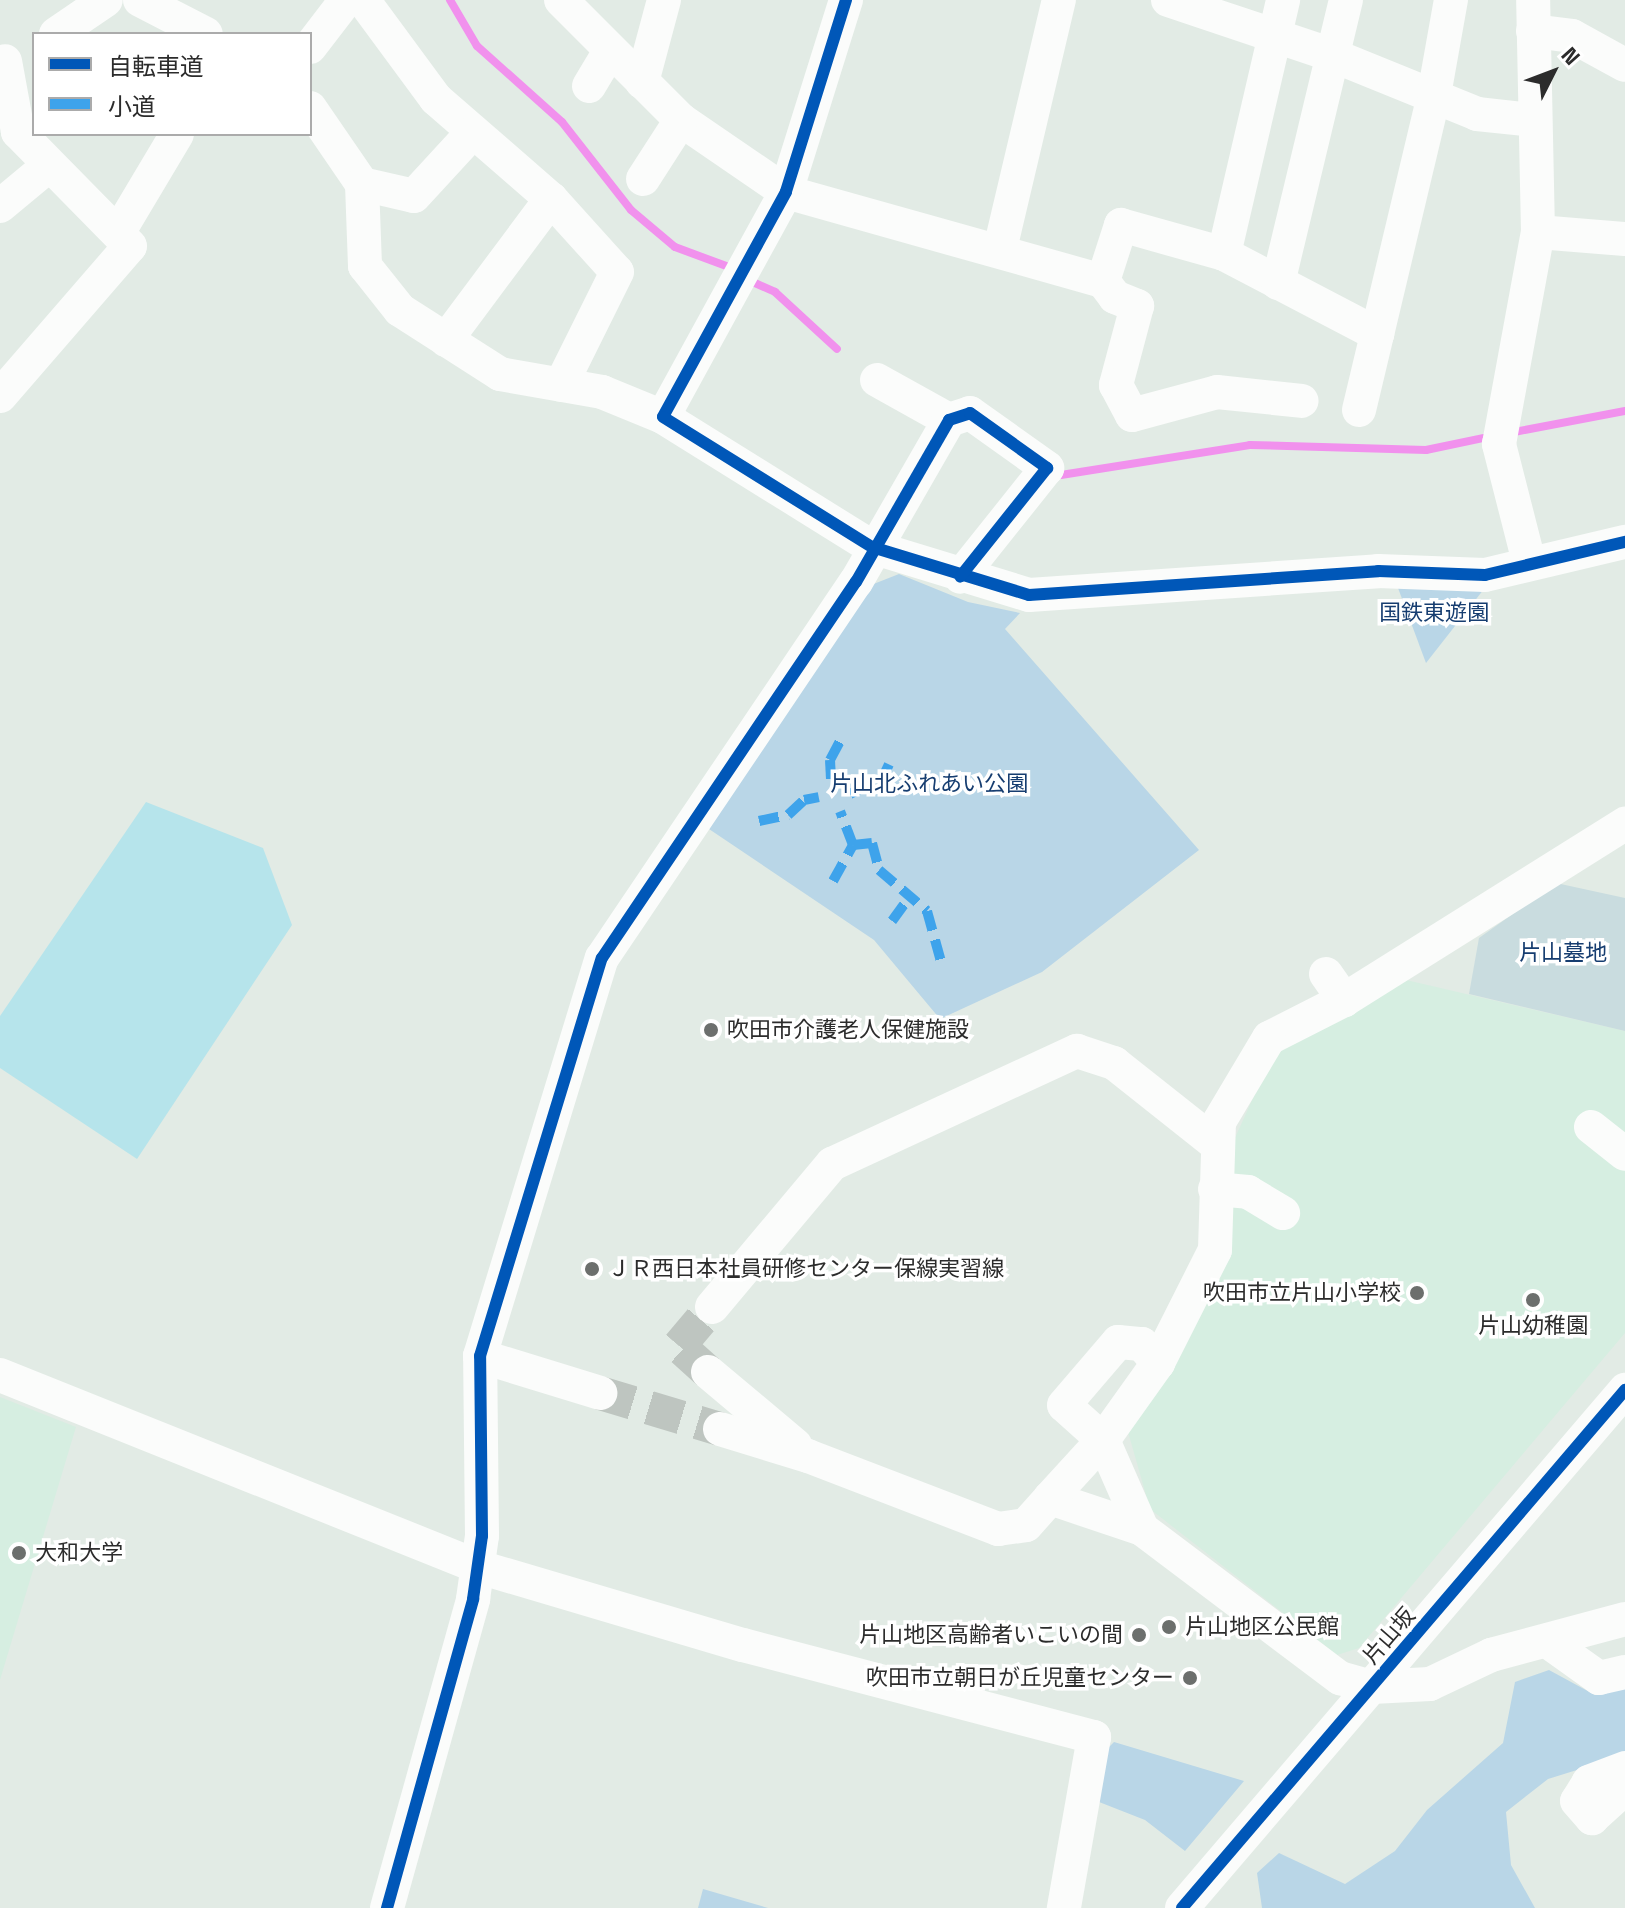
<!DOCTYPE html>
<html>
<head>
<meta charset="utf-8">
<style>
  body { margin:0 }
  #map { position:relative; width:1625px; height:1908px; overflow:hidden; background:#e2ebe5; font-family:"Space Grotesk","Noto Sans JP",sans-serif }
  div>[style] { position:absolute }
  .education>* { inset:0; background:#d6eee1 }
  .green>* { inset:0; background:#b9d6e7 }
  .cemetery>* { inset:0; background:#c9dcdf }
  .pitch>* { inset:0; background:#b6e4eb }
  .stream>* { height:8px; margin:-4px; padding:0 4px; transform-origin:4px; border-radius:4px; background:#f191ed }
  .minor-tunnel>* { height:34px; margin-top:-17px; transform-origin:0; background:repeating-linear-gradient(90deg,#bec5c0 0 34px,transparent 0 51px) }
  .minor>* { height:34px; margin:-17px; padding:0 17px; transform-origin:17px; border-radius:17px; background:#fbfcfb }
  .quiet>* { height:10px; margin-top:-5px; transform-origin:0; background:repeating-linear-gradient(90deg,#3ea3eb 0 20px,transparent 0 30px) }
  .cycleway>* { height:12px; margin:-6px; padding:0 6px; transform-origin:6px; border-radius:6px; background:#0057b8 }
  .dots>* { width:22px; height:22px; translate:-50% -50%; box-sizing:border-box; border:4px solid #fff; border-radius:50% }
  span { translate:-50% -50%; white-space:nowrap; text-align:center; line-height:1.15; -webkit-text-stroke:7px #fff; paint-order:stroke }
  .park-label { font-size:22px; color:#163d70 }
  .poi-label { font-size:22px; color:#2c2c2c }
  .left { translate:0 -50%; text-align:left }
  .right { translate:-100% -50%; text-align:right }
  .street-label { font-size:22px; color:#2c2c2c }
  .legend { position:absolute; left:32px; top:32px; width:280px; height:104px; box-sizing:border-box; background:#fff; border:2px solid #ababab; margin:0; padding:10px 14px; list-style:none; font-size:24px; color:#2c2c2c }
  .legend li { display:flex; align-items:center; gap:16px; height:40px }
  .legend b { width:40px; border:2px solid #ababab }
  .north { position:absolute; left:1513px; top:32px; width:80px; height:80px; -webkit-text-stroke:6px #fff; paint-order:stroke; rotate:48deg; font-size:22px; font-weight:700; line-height:32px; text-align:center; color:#2c2c2c }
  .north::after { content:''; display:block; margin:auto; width:28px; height:36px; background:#2c2c2c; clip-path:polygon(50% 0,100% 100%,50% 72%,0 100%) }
</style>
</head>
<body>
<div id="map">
  <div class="education">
    <i style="clip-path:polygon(1402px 979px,1625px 1031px,1625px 1333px,1359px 1648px,1337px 1655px,1150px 1509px,1128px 1432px,1171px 1367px,1225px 1160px,1272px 1056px)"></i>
    <i style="clip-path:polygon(0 1397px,76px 1427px,0 1680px)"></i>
  </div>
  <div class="green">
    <i style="clip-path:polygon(899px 574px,968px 602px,1020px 613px,1005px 629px,1199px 850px,1042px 972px,940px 1019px,874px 940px,706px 827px,871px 585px)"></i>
    <i style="clip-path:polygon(1398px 588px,1484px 589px,1426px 663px)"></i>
    <i style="clip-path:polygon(1549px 1670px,1595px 1695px,1625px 1687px,1625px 1755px,1548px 1779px,1506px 1812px,1511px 1865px,1535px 1908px,1262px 1908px,1257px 1873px,1279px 1853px,1345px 1884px,1395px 1851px,1427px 1810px,1503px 1743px,1515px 1682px)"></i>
    <i style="clip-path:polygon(1114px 1742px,1244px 1781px,1185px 1851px,1145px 1820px,1094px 1800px,1101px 1755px)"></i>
    <i style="clip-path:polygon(703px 1889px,768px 1908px,698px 1908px)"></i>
  </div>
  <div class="cemetery">
    <i style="clip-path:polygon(1556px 883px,1625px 898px,1625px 1031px,1469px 994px,1479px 938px)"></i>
  </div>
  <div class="pitch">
    <i style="clip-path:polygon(146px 802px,263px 848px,292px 925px,137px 1159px,0 1068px,0 1016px)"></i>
  </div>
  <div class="stream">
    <i style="left:450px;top:0;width:53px;rotate:59.6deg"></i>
    <i style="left:477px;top:46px;width:114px;rotate:41.8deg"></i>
    <i style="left:562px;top:122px;width:112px;rotate:51.9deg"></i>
    <i style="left:631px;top:210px;width:57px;rotate:40.1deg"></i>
    <i style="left:675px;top:247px;width:54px;rotate:20.4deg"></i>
    <i style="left:755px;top:283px;width:22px;rotate:24deg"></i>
    <i style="left:775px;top:292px;width:84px;rotate:42.6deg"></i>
    <i style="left:1514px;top:432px;width:113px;rotate:-10.7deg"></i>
    <i style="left:1061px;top:475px;width:191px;rotate:-9deg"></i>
    <i style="left:1250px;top:445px;width:176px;rotate:1.6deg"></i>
    <i style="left:1426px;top:450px;width:58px;rotate:-11.9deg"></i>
  </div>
  <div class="minor-tunnel">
    <i style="left:708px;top:1372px;width:39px;rotate:-138deg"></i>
    <i style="left:679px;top:1346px;width:51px;rotate:-49.8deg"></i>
    <i style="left:600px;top:1393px;width:125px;rotate:16.7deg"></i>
  </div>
  <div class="minor">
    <i style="left:140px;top:0;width:74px;rotate:27.3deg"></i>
    <i style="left:363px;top:0;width:123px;rotate:53.6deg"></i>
    <i style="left:436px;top:99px;width:152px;rotate:41deg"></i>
    <i style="left:551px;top:199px;width:98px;rotate:47.9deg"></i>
    <i style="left:617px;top:272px;width:126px;rotate:116.4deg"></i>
    <i style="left:561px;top:0;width:170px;rotate:45deg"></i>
    <i style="left:681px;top:120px;width:127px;rotate:34.4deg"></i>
    <i style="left:786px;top:192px;width:329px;rotate:15.7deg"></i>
    <i style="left:1103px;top:281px;width:59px;rotate:-72.2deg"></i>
    <i style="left:1121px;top:225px;width:107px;rotate:15.7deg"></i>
    <i style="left:1224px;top:254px;width:173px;rotate:27.6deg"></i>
    <i style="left:846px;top:0;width:201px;rotate:107.4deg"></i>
    <i style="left:786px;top:192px;width:256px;rotate:118.7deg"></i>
    <i style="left:663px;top:417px;width:246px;rotate:31.9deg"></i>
    <i style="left:872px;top:547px;width:164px;rotate:17deg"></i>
    <i style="left:1029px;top:595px;width:350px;rotate:-3.9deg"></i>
    <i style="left:1378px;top:571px;width:107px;rotate:2.1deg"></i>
    <i style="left:1485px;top:575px;width:144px;rotate:-13.3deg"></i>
    <i style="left:1168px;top:0;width:173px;rotate:18.5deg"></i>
    <i style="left:1332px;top:55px;width:157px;rotate:22.1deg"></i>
    <i style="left:1477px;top:114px;width:56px;rotate:6.1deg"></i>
    <i style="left:1533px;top:31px;width:39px;rotate:7deg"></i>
    <i style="left:1572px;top:36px;width:60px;rotate:28.7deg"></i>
    <i style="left:56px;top:34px;width:60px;rotate:-34.2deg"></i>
    <i style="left:310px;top:47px;width:59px;rotate:-52.5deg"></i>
    <i style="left:642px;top:82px;width:85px;rotate:-75deg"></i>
    <i style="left:589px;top:86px;width:41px;rotate:-59deg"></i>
    <i style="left:310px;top:108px;width:92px;rotate:55.6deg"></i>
    <i style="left:362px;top:184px;width:82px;rotate:87.9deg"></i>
    <i style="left:365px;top:266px;width:56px;rotate:51.5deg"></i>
    <i style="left:400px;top:310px;width:119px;rotate:32.6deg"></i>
    <i style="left:500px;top:374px;width:104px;rotate:10deg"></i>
    <i style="left:602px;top:392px;width:66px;rotate:22.3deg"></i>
    <i style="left:643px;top:179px;width:70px;rotate:-57.2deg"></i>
    <i style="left:362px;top:184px;width:53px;rotate:13deg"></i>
    <i style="left:414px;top:196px;width:86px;rotate:-47.4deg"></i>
    <i style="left:0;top:206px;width:61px;rotate:-39.7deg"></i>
    <i style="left:1538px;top:232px;width:87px;rotate:4.6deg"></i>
    <i style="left:118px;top:233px;width:115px;rotate:-59.2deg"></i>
    <i style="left:1000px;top:249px;width:256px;rotate:-76.7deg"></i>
    <i style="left:1224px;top:254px;width:261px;rotate:-76.9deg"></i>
    <i style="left:1103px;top:281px;width:20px;rotate:53deg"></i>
    <i style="left:1115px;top:297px;width:24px;rotate:22deg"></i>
    <i style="left:1137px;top:306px;width:82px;rotate:104.9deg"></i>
    <i style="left:1116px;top:385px;width:34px;rotate:62deg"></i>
    <i style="left:1132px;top:415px;width:88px;rotate:-15.1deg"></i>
    <i style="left:1217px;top:392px;width:85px;rotate:6deg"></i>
    <i style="left:1278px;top:283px;width:291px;rotate:-76.5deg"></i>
    <i style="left:446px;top:340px;width:176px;rotate:-53.3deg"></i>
    <i style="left:877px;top:380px;width:82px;rotate:29.1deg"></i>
    <i style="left:0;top:396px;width:198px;rotate:-49.1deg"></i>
    <i style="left:130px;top:246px;width:160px;rotate:-134.5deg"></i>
    <i style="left:18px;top:132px;width:72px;rotate:-100.4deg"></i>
    <i style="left:1359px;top:410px;width:324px;rotate:-76.6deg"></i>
    <i style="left:1434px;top:95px;width:97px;rotate:-79.9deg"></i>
    <i style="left:1529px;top:562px;width:122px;rotate:-104.3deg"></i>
    <i style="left:1499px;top:444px;width:216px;rotate:-79.6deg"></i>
    <i style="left:1538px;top:232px;width:232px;rotate:-91.2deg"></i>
    <i style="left:1326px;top:974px;width:32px;rotate:55deg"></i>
    <i style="left:1344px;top:1000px;width:84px;rotate:153.1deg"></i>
    <i style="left:1269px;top:1038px;width:98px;rotate:120.8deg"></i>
    <i style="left:1219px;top:1122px;width:128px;rotate:91.8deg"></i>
    <i style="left:1215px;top:1250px;width:127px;rotate:116.8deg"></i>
    <i style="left:1158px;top:1363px;width:95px;rotate:125.5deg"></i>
    <i style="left:1103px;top:1440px;width:97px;rotate:66.3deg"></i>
    <i style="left:1142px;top:1529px;width:248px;rotate:37deg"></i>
    <i style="left:1340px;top:1678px;width:33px;rotate:16deg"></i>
    <i style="left:1372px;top:1687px;width:58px;rotate:-3deg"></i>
    <i style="left:1430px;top:1684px;width:68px;rotate:-25.4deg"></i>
    <i style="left:1491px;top:1655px;width:139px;rotate:-15deg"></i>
    <i style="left:1344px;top:1000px;width:332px;rotate:-32.1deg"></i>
    <i style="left:1591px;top:1127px;width:43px;rotate:38.5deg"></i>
    <i style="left:1215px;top:1189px;width:33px;rotate:5deg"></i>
    <i style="left:1248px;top:1192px;width:41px;rotate:31deg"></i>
    <i style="left:712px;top:1307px;width:187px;rotate:-50deg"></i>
    <i style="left:832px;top:1164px;width:270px;rotate:-24.8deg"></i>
    <i style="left:1077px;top:1051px;width:39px;rotate:18deg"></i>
    <i style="left:1114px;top:1063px;width:129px;rotate:38.4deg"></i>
    <i style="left:480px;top:1356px;width:126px;rotate:17.1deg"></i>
    <i style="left:708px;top:1372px;width:114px;rotate:40deg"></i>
    <i style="left:0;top:1375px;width:516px;rotate:21.84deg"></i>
    <i style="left:479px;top:1567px;width:275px;rotate:16.5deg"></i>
    <i style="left:743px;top:1645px;width:363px;rotate:14.7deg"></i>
    <i style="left:1094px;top:1737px;width:174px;rotate:100deg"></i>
    <i style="left:720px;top:1429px;width:92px;rotate:17.1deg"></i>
    <i style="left:808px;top:1456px;width:204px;rotate:21deg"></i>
    <i style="left:998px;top:1529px;width:28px;rotate:-8deg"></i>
    <i style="left:1026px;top:1525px;width:36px;rotate:-48deg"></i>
    <i style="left:1050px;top:1498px;width:97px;rotate:18.6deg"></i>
    <i style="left:1050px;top:1498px;width:79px;rotate:-47.6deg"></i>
    <i style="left:1103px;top:1440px;width:52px;rotate:-138.1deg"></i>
    <i style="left:1064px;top:1405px;width:83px;rotate:-49.4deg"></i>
    <i style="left:1118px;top:1342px;width:24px;rotate:5deg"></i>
    <i style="left:1142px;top:1344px;width:25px;rotate:50deg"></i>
    <i style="left:1547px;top:1641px;width:64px;rotate:35.4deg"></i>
    <i style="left:1599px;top:1678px;width:27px;rotate:-13deg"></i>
    <i style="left:1625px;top:1768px;width:39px;rotate:159deg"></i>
    <i style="left:1589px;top:1782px;width:22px;rotate:122deg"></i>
    <i style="left:1577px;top:1801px;width:23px;rotate:49deg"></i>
    <i style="left:1592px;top:1818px;width:45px;rotate:-42.3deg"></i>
    <i style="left:387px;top:1908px;width:321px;rotate:-74.4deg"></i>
    <i style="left:473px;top:1599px;width:64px;rotate:-81.9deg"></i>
    <i style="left:482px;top:1536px;width:180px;rotate:-90.6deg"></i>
    <i style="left:480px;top:1356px;width:416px;rotate:-73deg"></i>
    <i style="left:602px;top:958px;width:454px;rotate:-56deg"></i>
    <i style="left:856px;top:582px;width:187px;rotate:-60.1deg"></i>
    <i style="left:949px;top:420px;width:22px;rotate:-18deg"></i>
    <i style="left:970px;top:413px;width:95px;rotate:35.5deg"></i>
    <i style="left:1047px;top:468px;width:139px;rotate:128.6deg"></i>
    <i style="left:1182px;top:1908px;width:682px;rotate:-49.46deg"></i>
  </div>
  <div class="quiet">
    <i style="left:831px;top:779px;width:19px;rotate:-93deg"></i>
    <i style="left:830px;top:760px;width:21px;rotate:-62deg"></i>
    <i style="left:850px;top:794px;width:37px;rotate:-27deg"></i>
    <i style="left:883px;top:777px;width:14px;rotate:-65deg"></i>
    <i style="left:759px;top:821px;width:30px;rotate:-12deg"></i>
    <i style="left:788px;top:815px;width:22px;rotate:-43deg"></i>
    <i style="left:804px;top:800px;width:15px;rotate:-11deg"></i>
    <i style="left:853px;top:845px;width:19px;rotate:-6deg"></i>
    <i style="left:872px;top:843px;width:28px;rotate:75deg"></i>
    <i style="left:879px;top:870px;width:63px;rotate:40.5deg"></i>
    <i style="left:927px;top:911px;width:56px;rotate:74.5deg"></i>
    <i style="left:833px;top:881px;width:41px;rotate:-60.9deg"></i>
    <i style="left:853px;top:845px;width:36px;rotate:-111deg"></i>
    <i style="left:892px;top:921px;width:34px;rotate:-54deg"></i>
  </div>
  <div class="cycleway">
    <i style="left:846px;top:0;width:201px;rotate:107.4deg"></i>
    <i style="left:786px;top:192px;width:256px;rotate:118.7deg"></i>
    <i style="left:663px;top:417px;width:246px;rotate:31.9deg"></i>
    <i style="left:872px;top:547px;width:164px;rotate:17deg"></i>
    <i style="left:1029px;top:595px;width:350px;rotate:-3.9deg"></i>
    <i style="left:1378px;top:571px;width:107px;rotate:2.1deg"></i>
    <i style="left:1485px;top:575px;width:144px;rotate:-13.3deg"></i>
    <i style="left:387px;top:1908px;width:321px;rotate:-74.4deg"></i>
    <i style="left:473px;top:1599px;width:64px;rotate:-81.9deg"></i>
    <i style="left:482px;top:1536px;width:180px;rotate:-90.6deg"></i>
    <i style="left:480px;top:1356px;width:416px;rotate:-73deg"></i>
    <i style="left:602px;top:958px;width:454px;rotate:-56deg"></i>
    <i style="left:856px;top:582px;width:187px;rotate:-60.1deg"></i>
    <i style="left:949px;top:420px;width:22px;rotate:-18deg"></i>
    <i style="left:970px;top:413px;width:95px;rotate:35.5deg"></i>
    <i style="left:1047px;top:468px;width:139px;rotate:128.6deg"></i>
    <i style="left:1182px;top:1908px;width:682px;rotate:-49.46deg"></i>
  </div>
  <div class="dots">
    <i style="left:711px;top:1030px;background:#6c6f6d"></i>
    <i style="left:592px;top:1269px;background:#6c6f6d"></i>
    <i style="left:1417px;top:1293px;background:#6c6f6d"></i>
    <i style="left:1533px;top:1300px;background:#6c6f6d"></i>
    <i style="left:19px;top:1553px;background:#6c6f6d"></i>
    <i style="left:1169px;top:1627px;background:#6c6f6d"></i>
    <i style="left:1139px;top:1635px;background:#6c6f6d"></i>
    <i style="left:1190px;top:1678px;background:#6c6f6d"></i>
  </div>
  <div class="park-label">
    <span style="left:1434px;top:613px">国鉄東遊園</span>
    <span style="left:929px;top:784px">片山北ふれあい公園</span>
    <span style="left:1563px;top:953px">片山墓地</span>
  </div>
  <div class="poi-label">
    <span class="left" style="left:727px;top:1030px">吹田市介護老人保健施設</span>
    <span class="left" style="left:608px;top:1269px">ＪＲ西日本社員研修センター保線実習線</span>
    <span class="right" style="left:1401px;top:1293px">吹田市立片山小学校</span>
    <span style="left:1533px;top:1326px">片山幼稚園</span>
    <span class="left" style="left:35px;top:1553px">大和大学</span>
    <span class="left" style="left:1185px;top:1627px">片山地区公民館</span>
    <span class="right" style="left:1123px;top:1635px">片山地区高齢者いこいの間</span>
    <span class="right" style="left:1174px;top:1678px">吹田市立朝日が丘児童センター</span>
  </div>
  <div class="street-label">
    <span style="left:1389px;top:1636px;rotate:-49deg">片山坂</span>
  </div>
  <ul class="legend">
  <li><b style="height:10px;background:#0057b8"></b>自転車道</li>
  <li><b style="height:10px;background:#3ea3eb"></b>小道</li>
  </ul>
  <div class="north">N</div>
</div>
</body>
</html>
